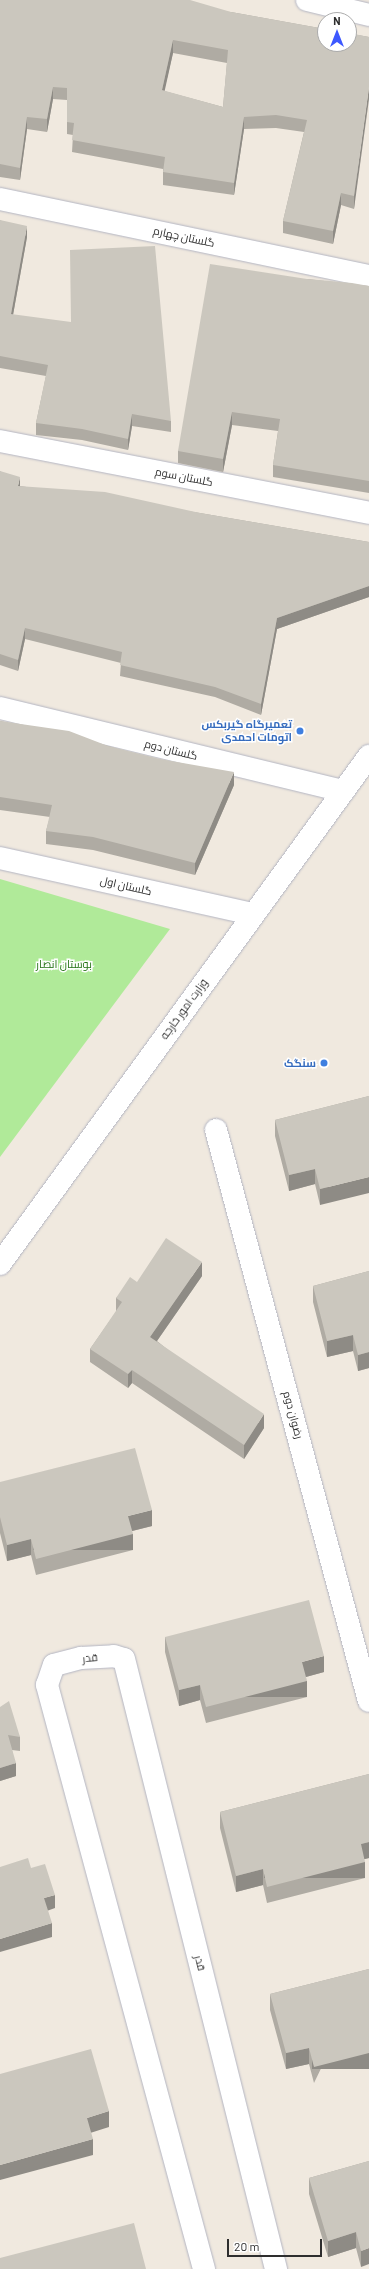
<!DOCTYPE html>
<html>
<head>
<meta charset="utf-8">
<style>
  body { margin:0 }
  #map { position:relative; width:369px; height:2269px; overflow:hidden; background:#f0e9df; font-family:Barlow,Cairo,sans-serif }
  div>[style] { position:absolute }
  .green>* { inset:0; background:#b0ea99 }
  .roads { filter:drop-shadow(0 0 1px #b3b5c2) drop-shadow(0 0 1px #b3b5c2) }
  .minor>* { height:22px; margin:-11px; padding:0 11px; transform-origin:11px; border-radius:11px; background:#fff }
  .secondary>* { height:22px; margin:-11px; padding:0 11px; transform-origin:11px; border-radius:11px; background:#fff }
  .wall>* { inset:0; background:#afaba3 }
  .shaded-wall>* { inset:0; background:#8e8b85; transform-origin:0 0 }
  .building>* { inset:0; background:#cbc7be }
  .dots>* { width:11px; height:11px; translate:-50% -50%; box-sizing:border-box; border:2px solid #fff; border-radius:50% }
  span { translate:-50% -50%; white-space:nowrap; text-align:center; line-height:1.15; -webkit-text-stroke:3px #fff; paint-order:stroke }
  .street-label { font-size:11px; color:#2e2e2e }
  .shop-label { font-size:11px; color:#366cbe; font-weight:700 }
  .right { translate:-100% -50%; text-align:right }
  .park-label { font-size:11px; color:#247315 }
  .north { position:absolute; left:317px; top:12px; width:40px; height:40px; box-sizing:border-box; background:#fff; border:1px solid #ababab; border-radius:50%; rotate:0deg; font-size:11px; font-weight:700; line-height:16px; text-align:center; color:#2e2e2e }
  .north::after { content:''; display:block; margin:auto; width:14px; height:18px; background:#3d58ff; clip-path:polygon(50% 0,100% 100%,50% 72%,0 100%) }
  .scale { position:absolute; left:227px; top:2239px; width:95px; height:18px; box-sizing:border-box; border:2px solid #2e2e2e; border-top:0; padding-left:5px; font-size:12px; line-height:14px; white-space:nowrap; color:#2e2e2e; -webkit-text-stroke:3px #fff; paint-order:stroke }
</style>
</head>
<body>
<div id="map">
  <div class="green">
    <i style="clip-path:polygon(0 879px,170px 929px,0 1157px)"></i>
  </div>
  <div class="roads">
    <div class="minor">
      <i style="left:307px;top:0;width:64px;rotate:13.6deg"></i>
      <i style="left:0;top:199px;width:377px;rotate:11.8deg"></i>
      <i style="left:0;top:441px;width:376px;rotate:11deg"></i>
      <i style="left:0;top:708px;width:353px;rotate:13.6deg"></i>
      <i style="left:0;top:858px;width:259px;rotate:12.5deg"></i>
      <i style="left:216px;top:1130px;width:591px;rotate:75deg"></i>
      <i style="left:204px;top:2269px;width:605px;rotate:-105.05deg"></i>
      <i style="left:47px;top:1685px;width:21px;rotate:-71deg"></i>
      <i style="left:54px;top:1665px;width:28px;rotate:-15deg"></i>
      <i style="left:81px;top:1658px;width:33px;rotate:-3deg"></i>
      <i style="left:114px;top:1656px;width:10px;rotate:17deg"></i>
      <i style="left:124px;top:1659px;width:629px;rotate:76.01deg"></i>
    </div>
    <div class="secondary">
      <i style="left:0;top:1264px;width:628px;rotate:-54.01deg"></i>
    </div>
  </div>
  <div class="wall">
    <i style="clip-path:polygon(evenodd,0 0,231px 12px,369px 37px,354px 209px,341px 205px,333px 244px,283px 233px,283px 221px,304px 132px,276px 128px,244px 129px,234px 195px,163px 185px,163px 169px,72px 152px,73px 135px,67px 134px,67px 100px,53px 99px,47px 132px,27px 129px,20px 180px,0 177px,0 0,173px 53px,227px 63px,223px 107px,164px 91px,173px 53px)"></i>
    <i style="clip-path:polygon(0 220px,27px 237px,13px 315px,171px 421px,171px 432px,132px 426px,128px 450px,82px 440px,36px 435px,36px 423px,46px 376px,0 368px)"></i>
    <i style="clip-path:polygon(307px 279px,369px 286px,369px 493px,273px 477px,273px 465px,278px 431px,232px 425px,223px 472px,178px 463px,178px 451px)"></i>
    <i style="clip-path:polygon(0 471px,20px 486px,200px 513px,369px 542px,369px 597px,277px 629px,261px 715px,215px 697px,120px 676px,121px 663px,25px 639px,18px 671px,0 665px)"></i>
    <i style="clip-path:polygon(0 721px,108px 746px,234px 785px,195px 875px,93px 850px,46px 844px,46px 831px,50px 817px,0 810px)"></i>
    <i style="clip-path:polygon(369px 1096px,320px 1205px,315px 1184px,289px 1191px,275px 1136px,275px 1120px)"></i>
    <i style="clip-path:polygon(369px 1271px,369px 1368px,358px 1371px,353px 1351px,327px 1357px,313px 1302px,313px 1286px)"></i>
    <i style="clip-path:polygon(202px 1276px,157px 1341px,264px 1428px,244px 1459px,132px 1383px,128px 1388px,90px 1362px,90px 1349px,116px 1312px,116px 1298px,137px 1282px)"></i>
    <i style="clip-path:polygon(0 1482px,152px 1526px,132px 1531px,133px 1550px,36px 1575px,31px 1555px,7px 1561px,0 1533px)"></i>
    <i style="clip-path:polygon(165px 1637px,324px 1672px,306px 1677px,307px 1697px,206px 1723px,200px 1700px,179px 1706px,165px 1652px)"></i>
    <i style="clip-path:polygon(0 1707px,20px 1737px,20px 1751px,12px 1750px,16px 1776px,0 1781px)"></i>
    <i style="clip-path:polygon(369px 1774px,369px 1858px,364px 1859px,365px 1878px,267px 1903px,263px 1885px,236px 1892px,220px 1828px,220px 1812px)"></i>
    <i style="clip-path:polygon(369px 1969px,314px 2083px,309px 2064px,286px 2069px,270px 2010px,270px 1994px)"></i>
    <i style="clip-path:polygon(369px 2161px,361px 2267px,356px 2248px,328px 2257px,309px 2194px,309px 2178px)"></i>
  </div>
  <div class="shaded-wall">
    <i style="clip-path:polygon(173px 40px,173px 53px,162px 103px,162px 90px)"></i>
    <i style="clip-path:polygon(53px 87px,53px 99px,47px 132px,47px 119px)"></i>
    <i style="clip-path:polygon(369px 87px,369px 99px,354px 209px,354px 196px)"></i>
    <i style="clip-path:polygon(27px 117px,27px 129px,20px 180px,20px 168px)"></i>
    <i style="clip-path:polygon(244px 117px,244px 129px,234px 195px,234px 183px)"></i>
    <i style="clip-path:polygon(341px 193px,341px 205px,333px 244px,333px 231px)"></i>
    <i style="clip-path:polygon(27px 226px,27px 237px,11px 326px,11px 314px)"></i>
    <i style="clip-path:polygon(232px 412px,232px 425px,223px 472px,223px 459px)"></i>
    <i style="clip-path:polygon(132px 414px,132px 426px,128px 450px,128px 439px)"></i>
    <i style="clip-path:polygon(20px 477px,20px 487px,18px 486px)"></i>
    <i style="clip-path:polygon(369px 586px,369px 597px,277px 629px,261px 715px,261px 704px,277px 618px)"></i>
    <i style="clip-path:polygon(25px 628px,25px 639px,18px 671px,18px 660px)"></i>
    <i style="clip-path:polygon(234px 772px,234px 785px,195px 875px,195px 863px)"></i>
    <i style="clip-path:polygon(315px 1169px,315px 1184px,289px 1191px,289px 1175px)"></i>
    <i style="clip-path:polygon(369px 1177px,369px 1193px,320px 1205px,320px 1189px)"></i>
    <i style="clip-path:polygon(202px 1262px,202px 1276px,150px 1351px,150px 1337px)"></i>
    <i style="clip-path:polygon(353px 1335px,353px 1351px,327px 1357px,327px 1341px)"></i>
    <i style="clip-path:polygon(369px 1352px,369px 1368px,358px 1371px,358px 1355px)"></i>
    <i style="clip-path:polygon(132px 1370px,132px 1383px,128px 1388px,128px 1374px)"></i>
    <i style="clip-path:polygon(264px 1414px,264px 1428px,244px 1459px,244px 1445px)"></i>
    <i style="clip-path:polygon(152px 1510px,152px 1526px,128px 1532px,128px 1516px)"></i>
    <i style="left:133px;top:1534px;width:16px;height:100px;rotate:90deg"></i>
    <i style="clip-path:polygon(31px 1539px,31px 1555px,7px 1561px,7px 1545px)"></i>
    <i style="clip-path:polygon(324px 1656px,324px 1672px,302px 1678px,302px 1662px)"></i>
    <i style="left:307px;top:1681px;width:16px;height:104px;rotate:90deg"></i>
    <i style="clip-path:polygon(200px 1685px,200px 1700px,179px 1706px,179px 1690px)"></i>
    <i style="clip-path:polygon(16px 1763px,16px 1776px,0 1781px,0 1768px)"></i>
    <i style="clip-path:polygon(369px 1842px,369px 1858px,361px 1860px,361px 1844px)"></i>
    <i style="left:365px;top:1862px;width:16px;height:101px;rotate:90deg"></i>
    <i style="clip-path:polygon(263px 1869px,263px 1885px,236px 1892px,236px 1876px)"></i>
    <i style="clip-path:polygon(55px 1895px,55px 1908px,44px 1912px,44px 1898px)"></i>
    <i style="clip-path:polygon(52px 1923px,52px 1937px,0 1952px,0 1939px)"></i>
    <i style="clip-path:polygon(309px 2048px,309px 2064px,286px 2069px,286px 2053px)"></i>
    <i style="left:369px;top:2053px;width:16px;height:57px;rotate:90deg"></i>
    <i style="clip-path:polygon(109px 2111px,109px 2127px,87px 2134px,87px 2118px)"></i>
    <i style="clip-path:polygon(93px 2139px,93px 2155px,0 2180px,0 2165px)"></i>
    <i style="clip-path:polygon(356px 2232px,356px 2248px,328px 2257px,328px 2241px)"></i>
    <i style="clip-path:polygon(369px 2248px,369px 2264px,361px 2267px,361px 2251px)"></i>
  </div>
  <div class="building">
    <i style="clip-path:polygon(evenodd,0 0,190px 0,231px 12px,325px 29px,325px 44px,349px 44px,349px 33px,369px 37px,369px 87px,354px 196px,341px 193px,333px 231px,283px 221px,307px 120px,276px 115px,244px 117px,234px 183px,163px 172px,165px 157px,72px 140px,74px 123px,67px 122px,67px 88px,53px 87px,47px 119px,27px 117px,20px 168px,0 164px,0 0,173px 40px,228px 50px,223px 107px,162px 90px,173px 40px)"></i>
    <i style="clip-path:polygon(0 220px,27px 226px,11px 314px,71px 322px,70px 250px,155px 246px,171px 421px,132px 414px,128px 439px,82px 429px,36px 423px,48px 365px,0 356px)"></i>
    <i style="clip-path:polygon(210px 264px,307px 279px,352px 283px,369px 286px,369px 481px,273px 465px,280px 419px,232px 412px,223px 459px,178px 451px)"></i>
    <i style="clip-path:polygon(0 471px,20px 477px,18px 486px,105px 492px,200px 513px,369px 542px,369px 586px,277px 618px,261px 704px,215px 687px,120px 665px,122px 652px,25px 628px,18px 660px,0 654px)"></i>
    <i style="clip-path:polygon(0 721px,69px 731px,108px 746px,160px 759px,234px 772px,195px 863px,93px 837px,46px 831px,52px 805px,0 797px)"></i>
    <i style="clip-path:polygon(369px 1096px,369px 1177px,320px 1189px,315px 1169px,289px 1175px,275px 1120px)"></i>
    <i style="clip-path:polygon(166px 1238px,202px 1262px,150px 1337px,264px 1414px,244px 1445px,132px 1370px,128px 1374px,90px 1349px,122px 1302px,116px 1298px,130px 1277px,137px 1282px)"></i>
    <i style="clip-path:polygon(369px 1271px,369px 1352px,358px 1355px,353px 1335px,327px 1341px,313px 1286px)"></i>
    <i style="clip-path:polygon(135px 1448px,152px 1510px,128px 1516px,133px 1534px,36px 1559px,31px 1539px,7px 1545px,0 1517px,0 1482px)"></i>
    <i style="clip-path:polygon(309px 1600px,324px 1656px,302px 1662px,307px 1681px,206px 1707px,200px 1685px,179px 1690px,165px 1637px)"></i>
    <i style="clip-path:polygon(9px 1701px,20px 1737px,8px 1735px,16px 1763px,0 1768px,0 1707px)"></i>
    <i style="clip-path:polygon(369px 1774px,369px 1842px,361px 1844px,365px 1862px,267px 1887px,263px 1869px,236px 1876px,220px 1812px)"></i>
    <i style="clip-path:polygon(28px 1858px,31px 1868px,45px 1864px,55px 1895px,44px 1898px,52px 1923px,0 1939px,0 1867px)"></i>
    <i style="clip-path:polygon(369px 1969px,369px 2053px,314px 2067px,309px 2048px,286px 2053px,270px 1994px)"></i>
    <i style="clip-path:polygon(91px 2049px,109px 2111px,87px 2118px,93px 2139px,0 2165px,0 2074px)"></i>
    <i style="clip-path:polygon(369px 2161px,369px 2248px,361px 2251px,356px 2232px,328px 2241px,309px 2178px)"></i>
    <i style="clip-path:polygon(134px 2223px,146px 2269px,0 2269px,0 2258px)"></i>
  </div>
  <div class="dots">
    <i style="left:300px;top:731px;background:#3f7fe0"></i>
    <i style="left:324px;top:1063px;background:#3f7fe0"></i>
  </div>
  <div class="street-label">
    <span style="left:184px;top:237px;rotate:12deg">گلستان چهارم</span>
    <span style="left:184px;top:477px;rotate:11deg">گلستان سوم</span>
    <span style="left:171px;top:750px;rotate:14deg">گلستان دوم</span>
    <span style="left:126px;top:886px;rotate:13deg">گلستان اول</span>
    <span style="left:184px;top:1009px;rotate:-54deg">وزارت امور خارجه</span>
    <span style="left:293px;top:1415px;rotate:75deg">رضوان دوم</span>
    <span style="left:90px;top:1658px;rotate:-5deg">قدر</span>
    <span style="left:200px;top:1963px;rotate:76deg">قدر</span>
  </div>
  <div class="shop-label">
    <span class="right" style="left:292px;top:731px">تعمیرگاه گیربکس<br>اتومات احمدی</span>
    <span class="right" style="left:316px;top:1063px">سنگک</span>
  </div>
  <div class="park-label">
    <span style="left:64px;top:964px">بوستان انصار</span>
  </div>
  <div class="north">N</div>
  <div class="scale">20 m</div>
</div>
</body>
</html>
